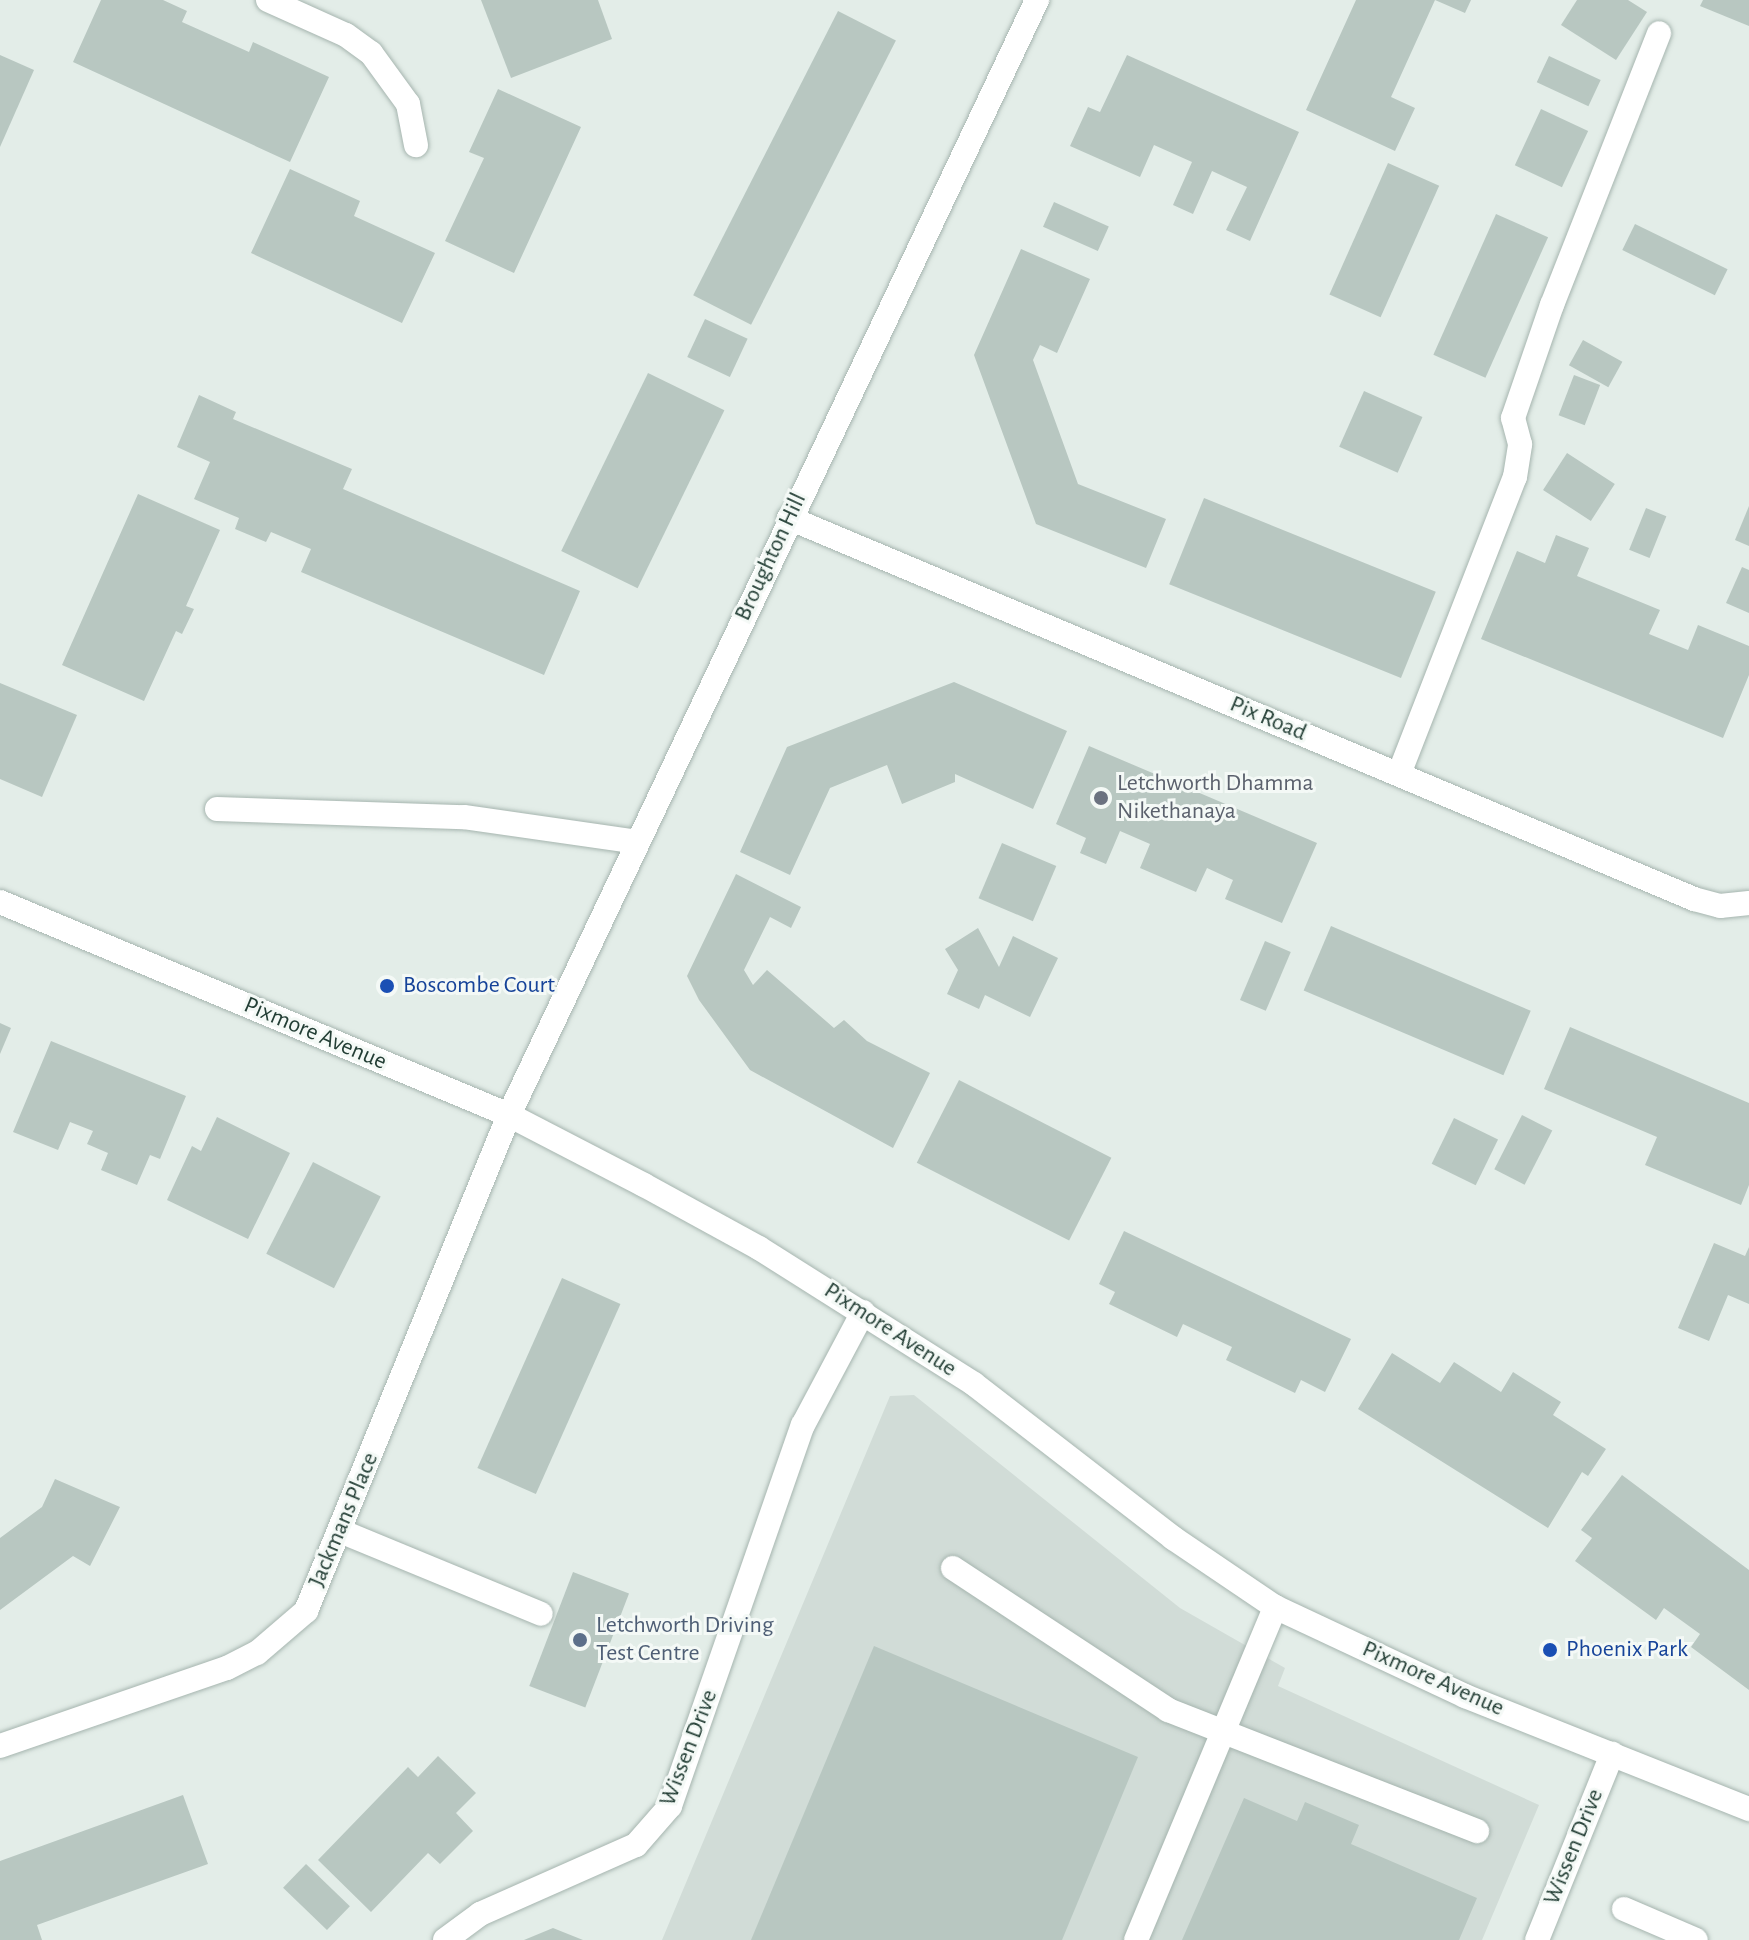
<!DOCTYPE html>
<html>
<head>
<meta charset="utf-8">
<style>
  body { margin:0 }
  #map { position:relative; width:1749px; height:1940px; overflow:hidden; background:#e3ede8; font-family:"Alegreya Sans",sans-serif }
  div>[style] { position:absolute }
  .built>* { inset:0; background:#d1dcd7 }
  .building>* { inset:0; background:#b8c7c1; transform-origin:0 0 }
  .roads { filter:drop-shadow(0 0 2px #a6b5af) drop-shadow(0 0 2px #a6b5af) }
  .lane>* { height:24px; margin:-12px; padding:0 12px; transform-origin:12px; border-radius:12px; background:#fff }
  .street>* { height:24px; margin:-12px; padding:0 12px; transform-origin:12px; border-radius:12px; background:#fff }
  .dots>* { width:22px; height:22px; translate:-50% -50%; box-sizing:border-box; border:4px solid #f4f9f6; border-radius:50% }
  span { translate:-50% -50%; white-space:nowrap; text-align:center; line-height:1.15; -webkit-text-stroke:6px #f4f9f6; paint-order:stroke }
  .street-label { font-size:24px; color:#233e35 }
  .worship-label { font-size:24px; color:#5b616d }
  .left { translate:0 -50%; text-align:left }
  .transit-label { font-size:24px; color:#164399 }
  .service-label { font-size:24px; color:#4e5e75 }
</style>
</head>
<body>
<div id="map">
  <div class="built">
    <i style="clip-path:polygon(914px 1395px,1180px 1608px,1285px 1668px,1278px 1686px,1539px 1805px,1482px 1940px,662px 1940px,890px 1396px)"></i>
  </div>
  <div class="building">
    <i style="clip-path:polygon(101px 0,163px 0,187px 11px,182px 22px,249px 52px,253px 42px,329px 77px,290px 162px,73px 62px)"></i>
    <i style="clip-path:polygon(481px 0,598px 0,612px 39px,511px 78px)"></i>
    <i style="clip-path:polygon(1356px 0,1435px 0,1391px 97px,1415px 108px,1395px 151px,1306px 110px)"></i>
    <i style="clip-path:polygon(1435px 0,1471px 0,1465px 13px)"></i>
    <i style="clip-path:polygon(1577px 0,1628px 0,1647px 12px,1616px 60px,1561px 25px)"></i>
    <i style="clip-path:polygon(1703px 0,1749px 0,1749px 26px,1700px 6px)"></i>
    <i style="left:838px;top:11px;width:65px;height:319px;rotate:27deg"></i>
    <i style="clip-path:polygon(0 55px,34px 70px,0 147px)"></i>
    <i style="clip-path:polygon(1127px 55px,1299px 132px,1250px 241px,1226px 230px,1247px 187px,1212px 171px,1193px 214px,1173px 205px,1192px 162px,1154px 145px,1140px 177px,1070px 146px,1088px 107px,1100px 112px)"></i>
    <i style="left:1549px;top:56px;width:57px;height:29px;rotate:25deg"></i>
    <i style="clip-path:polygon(498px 89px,581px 127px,514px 273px,445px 241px,484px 158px,469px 152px)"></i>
    <i style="left:1541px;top:109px;width:52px;height:62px;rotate:25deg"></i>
    <i style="left:1388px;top:163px;width:56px;height:144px;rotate:24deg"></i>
    <i style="clip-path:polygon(290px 169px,360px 201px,354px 216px,435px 253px,402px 323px,251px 253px)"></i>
    <i style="left:1054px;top:202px;width:60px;height:27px;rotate:24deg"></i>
    <i style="left:1496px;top:214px;width:57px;height:154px;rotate:24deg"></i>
    <i style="left:1635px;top:224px;width:103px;height:29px;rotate:26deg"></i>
    <i style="clip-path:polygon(1021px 249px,1090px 279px,1057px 353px,1040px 345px,1033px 360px,1078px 484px,1166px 519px,1146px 568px,1036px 524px,974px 355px)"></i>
    <i style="left:705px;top:319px;width:47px;height:42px;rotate:25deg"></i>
    <i style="left:1583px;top:340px;width:45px;height:29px;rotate:29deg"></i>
    <i style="left:648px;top:373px;width:85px;height:198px;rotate:26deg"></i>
    <i style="left:1574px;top:375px;width:28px;height:43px;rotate:21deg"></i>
    <i style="left:1364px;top:391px;width:64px;height:61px;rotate:24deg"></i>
    <i style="clip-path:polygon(199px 395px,236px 412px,233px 419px,352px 469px,343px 489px,580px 591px,544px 675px,301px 572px,311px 549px,271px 532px,266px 542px,235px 529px,239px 518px,194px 499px,210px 462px,177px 447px)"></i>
    <i style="left:1567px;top:453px;width:57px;height:44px;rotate:33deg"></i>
    <i style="clip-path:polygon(138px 494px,220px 530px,186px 606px,194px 609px,182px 634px,176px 631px,144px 701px,62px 665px)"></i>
    <i style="left:1204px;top:498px;width:250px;height:93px;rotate:22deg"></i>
    <i style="clip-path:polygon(1749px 506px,1749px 546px,1735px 540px)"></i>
    <i style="left:1646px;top:508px;width:22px;height:45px;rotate:22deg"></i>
    <i style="clip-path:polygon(1556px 535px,1589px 548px,1577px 576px,1660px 610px,1649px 634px,1688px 650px,1698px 625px,1749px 646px,1749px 675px,1723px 738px,1481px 639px,1517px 551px,1545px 563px)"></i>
    <i style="clip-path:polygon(1742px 567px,1749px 570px,1749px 613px,1726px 603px)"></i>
    <i style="clip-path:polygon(954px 682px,1067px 731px,1033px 809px,955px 774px,955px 782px,902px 804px,887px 765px,830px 788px,790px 875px,740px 852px,787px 747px)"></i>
    <i style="clip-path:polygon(0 683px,77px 715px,42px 797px,0 779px)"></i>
    <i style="clip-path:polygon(1089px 746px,1317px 843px,1282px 923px,1225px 899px,1233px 880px,1207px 868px,1196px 892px,1140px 868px,1150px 844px,1120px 831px,1106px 864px,1080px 853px,1086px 838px,1056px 824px)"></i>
    <i style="left:1002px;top:843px;width:59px;height:60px;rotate:23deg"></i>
    <i style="clip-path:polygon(736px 874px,801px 907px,791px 928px,770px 917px,744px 970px,753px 985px,767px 970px,834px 1028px,844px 1020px,867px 1041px,930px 1073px,893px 1148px,750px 1070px,699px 1000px,687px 976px)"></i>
    <i style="left:1331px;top:926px;width:217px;height:70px;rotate:23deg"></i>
    <i style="clip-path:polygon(978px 928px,999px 967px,1013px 936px,1058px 958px,1030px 1017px,985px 995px,979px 1009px,947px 994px,958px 970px,945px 949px)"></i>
    <i style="left:1265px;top:941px;width:28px;height:64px;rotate:23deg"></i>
    <i style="clip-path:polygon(0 1023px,11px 1028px,0 1054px)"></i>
    <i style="clip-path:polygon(1570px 1027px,1749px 1103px,1749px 1185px,1741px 1205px,1645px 1165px,1657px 1137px,1544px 1089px)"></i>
    <i style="clip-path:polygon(51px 1041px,186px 1096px,160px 1159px,150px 1155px,137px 1185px,101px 1170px,108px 1153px,87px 1144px,93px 1131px,70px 1122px,58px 1150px,13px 1132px)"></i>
    <i style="left:959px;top:1080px;width:171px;height:93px;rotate:27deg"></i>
    <i style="left:1522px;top:1115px;width:34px;height:61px;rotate:27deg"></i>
    <i style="clip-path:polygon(217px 1117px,290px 1153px,248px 1239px,167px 1200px,192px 1146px,201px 1151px)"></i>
    <i style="left:1454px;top:1118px;width:49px;height:51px;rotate:26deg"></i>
    <i style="left:313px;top:1162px;width:76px;height:103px;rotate:27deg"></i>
    <i style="clip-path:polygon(1124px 1231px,1351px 1339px,1325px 1392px,1301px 1380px,1295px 1393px,1226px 1360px,1232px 1347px,1183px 1324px,1177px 1337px,1109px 1304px,1115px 1292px,1099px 1284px)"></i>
    <i style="clip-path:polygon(1714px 1243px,1745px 1256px,1749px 1247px,1749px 1304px,1728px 1295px,1709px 1341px,1678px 1328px)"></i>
    <i style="left:562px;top:1278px;width:64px;height:208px;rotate:24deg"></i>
    <i style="clip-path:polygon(1392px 1353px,1440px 1383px,1454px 1362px,1501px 1392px,1513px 1372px,1561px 1402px,1553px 1415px,1606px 1449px,1588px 1476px,1582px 1472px,1548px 1528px,1358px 1409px)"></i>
    <i style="clip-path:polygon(1622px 1475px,1749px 1570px,1749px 1690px,1691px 1647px,1700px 1634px,1664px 1608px,1656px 1620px,1575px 1561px,1592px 1538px,1581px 1530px)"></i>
    <i style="clip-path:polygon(55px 1479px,120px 1507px,90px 1566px,73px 1556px,0 1610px,0 1538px,42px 1507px)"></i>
    <i style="left:573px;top:1572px;width:60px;height:122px;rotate:21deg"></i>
    <i style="clip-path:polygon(874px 1646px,1138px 1757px,1062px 1940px,751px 1940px)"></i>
    <i style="clip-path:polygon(438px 1756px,476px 1793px,456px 1813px,473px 1831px,440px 1864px,428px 1853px,371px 1912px,318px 1860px,408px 1767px,418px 1777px)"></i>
    <i style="clip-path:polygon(183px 1795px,208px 1864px,37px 1925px,42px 1940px,0 1940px,0 1861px)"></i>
    <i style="clip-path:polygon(1244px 1798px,1297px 1821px,1305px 1802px,1359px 1825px,1351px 1844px,1477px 1898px,1459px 1940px,1182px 1940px)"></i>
    <i style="left:306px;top:1864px;width:61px;height:33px;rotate:44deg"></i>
    <i style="clip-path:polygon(553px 1928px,583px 1940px,524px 1940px)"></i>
  </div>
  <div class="roads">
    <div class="lane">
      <i style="left:1399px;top:774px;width:319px;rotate:-68.7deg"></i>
      <i style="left:1515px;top:477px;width:33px;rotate:-81deg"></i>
      <i style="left:1520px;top:444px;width:27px;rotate:-105deg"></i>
      <i style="left:1513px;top:418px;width:120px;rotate:-71deg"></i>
      <i style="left:1552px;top:305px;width:292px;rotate:-68.5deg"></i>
      <i style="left:217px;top:809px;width:247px;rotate:1.9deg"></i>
      <i style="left:464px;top:817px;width:175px;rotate:8.2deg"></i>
      <i style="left:340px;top:1531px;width:217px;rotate:22.4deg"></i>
      <i style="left:953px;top:1568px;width:258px;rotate:33.4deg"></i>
      <i style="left:1168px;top:1710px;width:332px;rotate:21.4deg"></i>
      <i style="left:1624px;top:1909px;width:78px;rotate:23.3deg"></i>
      <i style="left:1136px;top:1940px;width:361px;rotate:-67.3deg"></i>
    </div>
    <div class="street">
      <i style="left:268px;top:0;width:85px;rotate:24.2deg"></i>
      <i style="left:346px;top:35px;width:31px;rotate:36deg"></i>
      <i style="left:371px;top:53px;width:63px;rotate:54deg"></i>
      <i style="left:408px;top:104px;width:42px;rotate:79deg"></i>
      <i style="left:789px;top:518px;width:982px;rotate:22.83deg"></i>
      <i style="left:1694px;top:899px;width:27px;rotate:15deg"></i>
      <i style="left:1720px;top:906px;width:29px;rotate:-6deg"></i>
      <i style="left:0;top:902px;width:552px;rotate:22.71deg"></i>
      <i style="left:509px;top:1115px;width:152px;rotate:27.4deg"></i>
      <i style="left:644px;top:1185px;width:131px;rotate:28.7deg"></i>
      <i style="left:759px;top:1248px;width:254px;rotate:32.3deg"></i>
      <i style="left:974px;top:1384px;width:252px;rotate:37.7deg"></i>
      <i style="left:1173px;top:1538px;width:123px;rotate:34.1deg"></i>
      <i style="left:1275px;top:1607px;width:210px;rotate:25.1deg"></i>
      <i style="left:1465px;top:1696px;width:306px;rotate:21.7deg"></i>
      <i style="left:0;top:1746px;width:240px;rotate:-19deg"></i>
      <i style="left:227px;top:1668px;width:34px;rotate:-27deg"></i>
      <i style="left:257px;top:1653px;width:65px;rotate:-40.6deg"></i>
      <i style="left:306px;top:1611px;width:536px;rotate:-67.74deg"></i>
      <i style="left:509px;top:1115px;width:1234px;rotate:-64.66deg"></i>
      <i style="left:445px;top:1940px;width:44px;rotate:-36.6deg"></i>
      <i style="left:480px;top:1914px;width:171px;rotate:-23.9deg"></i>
      <i style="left:636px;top:1845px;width:52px;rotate:-48.9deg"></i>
      <i style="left:670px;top:1806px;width:404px;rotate:-70.8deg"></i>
      <i style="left:803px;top:1425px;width:128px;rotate:-62deg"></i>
      <i style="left:1537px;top:1940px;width:201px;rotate:-68deg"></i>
    </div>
  </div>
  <div class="dots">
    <i style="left:1101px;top:798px;background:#6b7280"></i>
    <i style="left:387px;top:986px;background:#1a4fb4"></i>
    <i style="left:580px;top:1640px;background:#5c6f8a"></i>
    <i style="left:1550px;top:1650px;background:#1a4fb4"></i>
  </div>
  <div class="street-label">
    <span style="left:771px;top:557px;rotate:-65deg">Broughton Hill</span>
    <span style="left:1268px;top:719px;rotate:23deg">Pix Road</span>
    <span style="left:315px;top:1034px;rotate:23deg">Pixmore Avenue</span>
    <span style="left:890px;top:1330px;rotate:33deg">Pixmore Avenue</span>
    <span style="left:344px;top:1520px;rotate:-67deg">Jackmans Place</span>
    <span style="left:1433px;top:1679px;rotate:24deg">Pixmore Avenue</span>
    <span style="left:689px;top:1748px;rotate:-69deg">Wissen Drive</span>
    <span style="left:1574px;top:1847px;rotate:-68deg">Wissen Drive</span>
  </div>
  <div class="worship-label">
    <span class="left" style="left:1117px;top:798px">Letchworth Dhamma<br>Nikethanaya</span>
  </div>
  <div class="transit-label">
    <span class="left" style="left:403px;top:986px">Boscombe Court</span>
    <span class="left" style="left:1566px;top:1650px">Phoenix Park</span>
  </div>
  <div class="service-label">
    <span class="left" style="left:596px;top:1640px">Letchworth Driving<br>Test Centre</span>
  </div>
</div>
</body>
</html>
